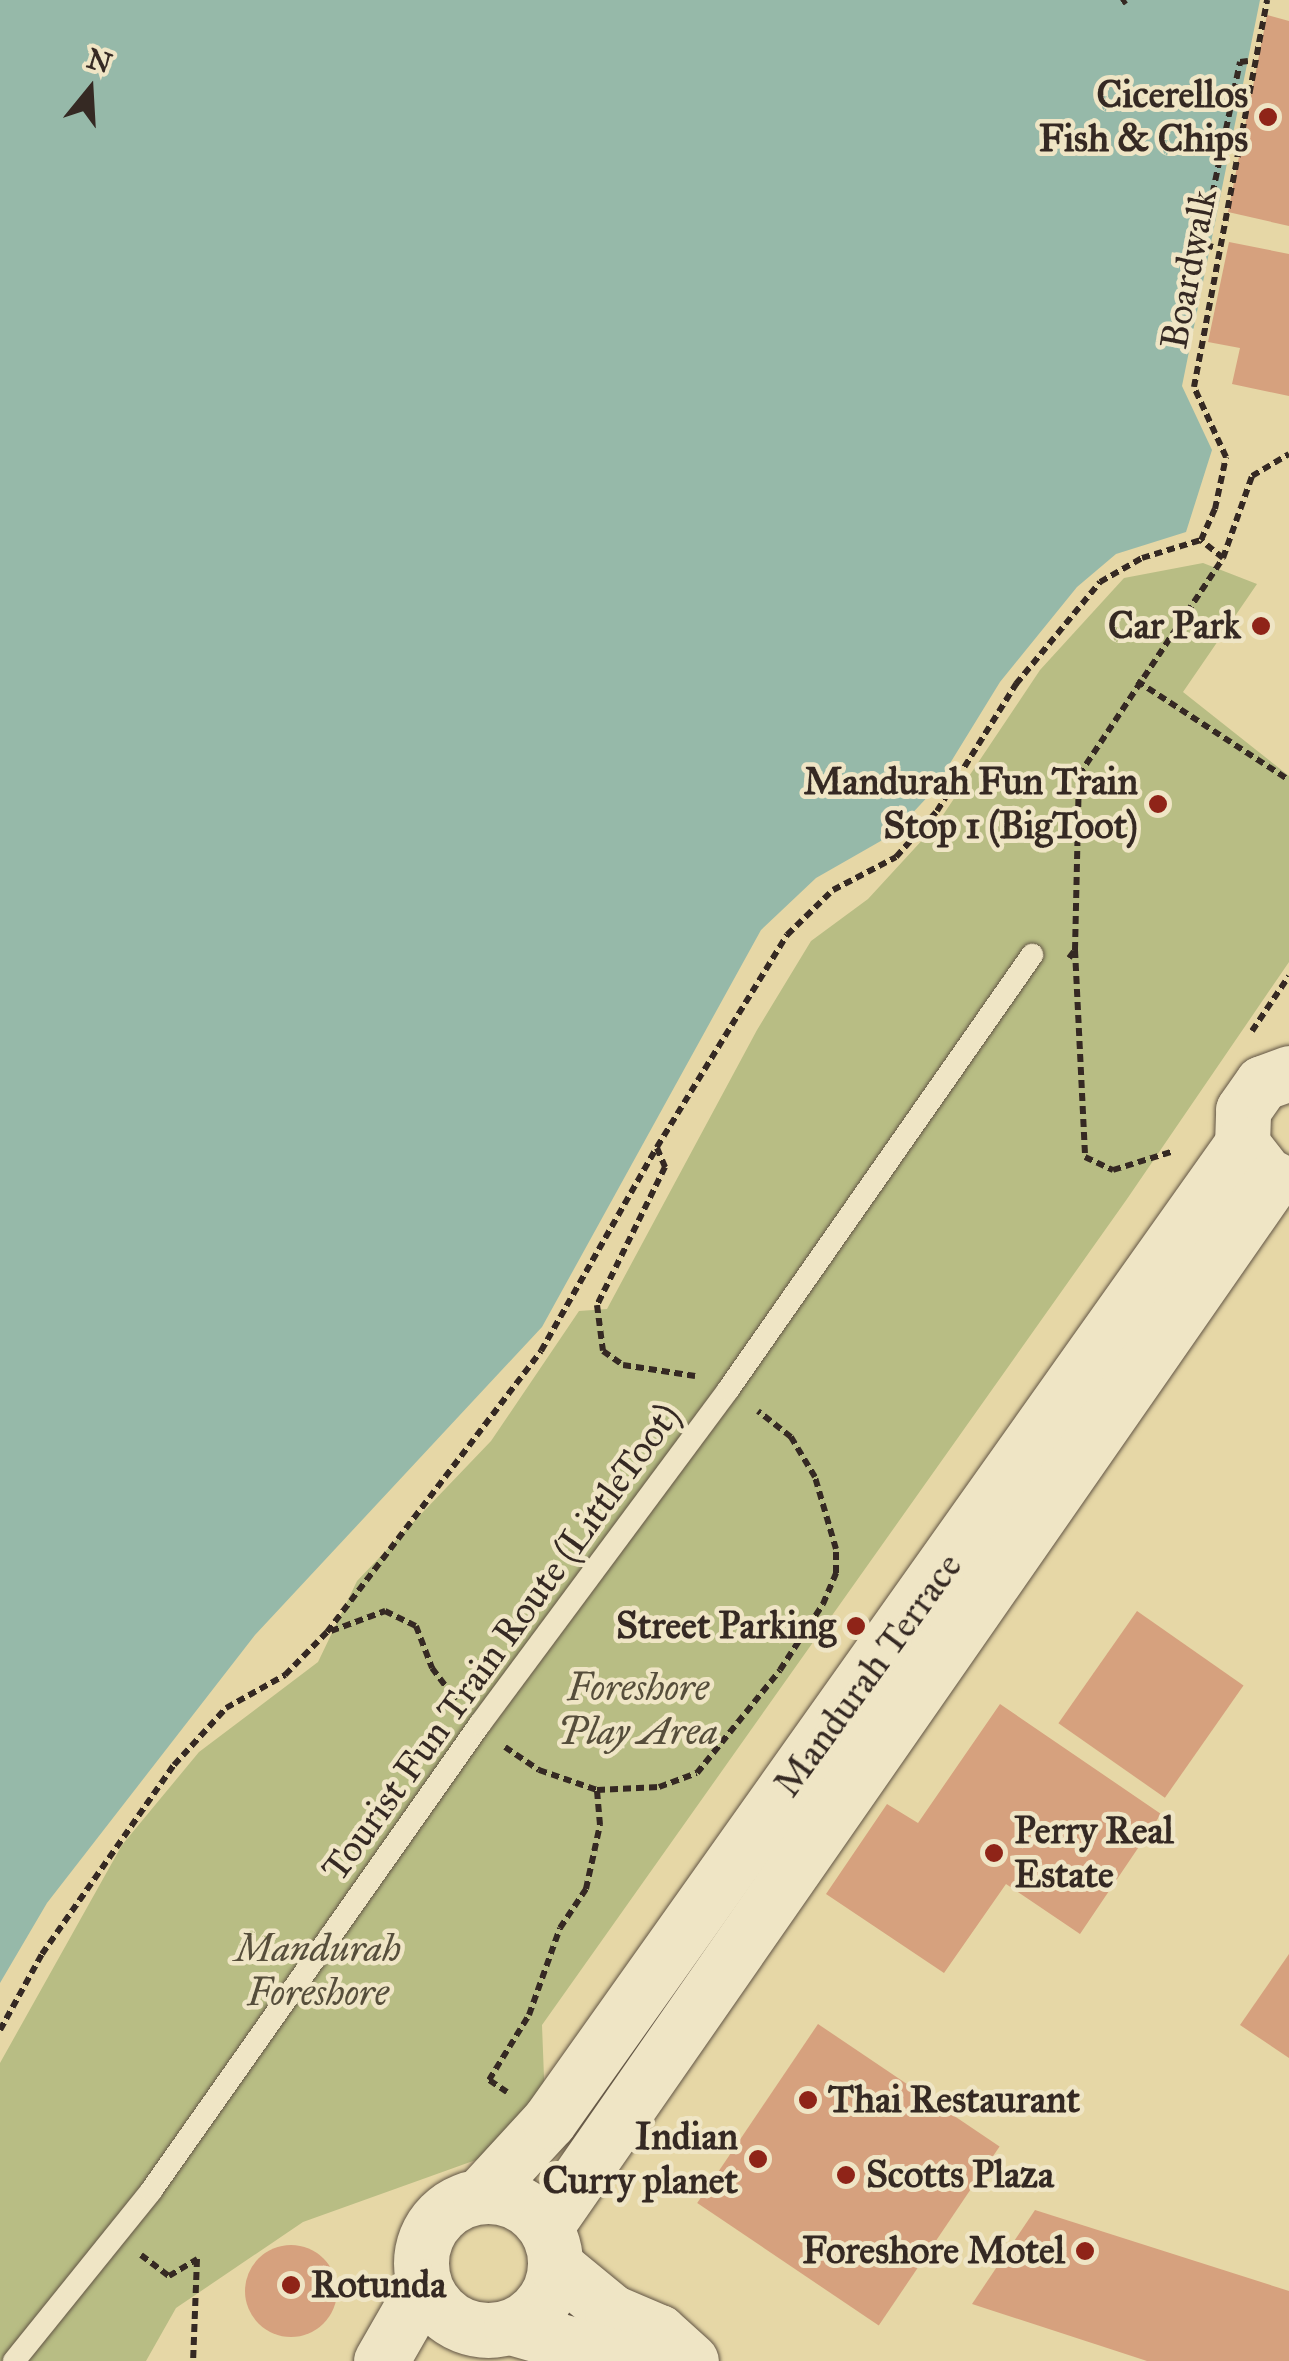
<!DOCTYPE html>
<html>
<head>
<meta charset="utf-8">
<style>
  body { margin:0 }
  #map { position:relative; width:1289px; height:2361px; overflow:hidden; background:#e6d7a6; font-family:"IM FELL Great Primer",serif }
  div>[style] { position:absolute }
  .green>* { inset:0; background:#b8bd84 }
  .water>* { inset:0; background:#96b9a9 }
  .building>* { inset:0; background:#d6a17e; transform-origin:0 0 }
  .round { border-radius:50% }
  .path>* { height:6px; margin-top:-3px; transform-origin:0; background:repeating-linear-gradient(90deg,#352923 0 8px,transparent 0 13px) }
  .roads { filter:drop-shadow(0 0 2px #615444) drop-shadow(0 0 2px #615444) }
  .service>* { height:22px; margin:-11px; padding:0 11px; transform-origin:11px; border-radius:11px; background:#efe5c5 }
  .tertiary>* { height:55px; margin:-27.5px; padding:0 27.5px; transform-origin:27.5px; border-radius:27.5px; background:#efe5c5 }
  .tertiary>.ring { margin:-27.5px; padding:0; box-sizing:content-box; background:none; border:55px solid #efe5c5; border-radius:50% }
  .dots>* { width:28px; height:28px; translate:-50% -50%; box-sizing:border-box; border:5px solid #efe5c5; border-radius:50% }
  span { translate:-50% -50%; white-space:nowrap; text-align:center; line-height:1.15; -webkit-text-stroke:9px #efe5c5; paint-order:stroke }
  .poi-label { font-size:38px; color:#352923; font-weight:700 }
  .right { translate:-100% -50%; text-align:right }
  .left { translate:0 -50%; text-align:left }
  .street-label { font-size:38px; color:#352923 }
  .park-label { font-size:38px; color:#564e3b; font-style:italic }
  .north { position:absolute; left:40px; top:40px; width:100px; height:100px; -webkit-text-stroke:8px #efe5c5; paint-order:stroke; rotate:18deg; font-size:28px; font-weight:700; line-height:40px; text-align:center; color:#352923 }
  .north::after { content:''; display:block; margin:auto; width:35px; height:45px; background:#352923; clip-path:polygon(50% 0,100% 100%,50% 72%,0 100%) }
</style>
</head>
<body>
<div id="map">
  <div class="green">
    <i style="clip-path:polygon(1203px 563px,1257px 584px,1183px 692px,1289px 776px,1289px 962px,1127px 1199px,542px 2025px,545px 2104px,487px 2156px,303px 2222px,176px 2308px,146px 2361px,0 2361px,0 2063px,122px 1845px,199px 1752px,318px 1662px,357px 1581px,491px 1441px,579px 1311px,607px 1309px,757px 1030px,811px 941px,868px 899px,937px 824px,1040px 670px,1124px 578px)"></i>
  </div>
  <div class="water">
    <i style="clip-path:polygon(0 0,1260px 0,1182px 386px,1212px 450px,1186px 532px,1116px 554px,1077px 587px,1000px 682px,933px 791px,893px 834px,816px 878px,761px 930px,542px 1327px,255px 1635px,47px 1903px,0 1983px)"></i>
  </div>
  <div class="building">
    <i style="clip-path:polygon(1267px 15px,1289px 21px,1289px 226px,1228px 212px)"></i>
    <i style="clip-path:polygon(1229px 242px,1289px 254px,1289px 396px,1232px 384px,1240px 348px,1208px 342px)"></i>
    <i style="left:1137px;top:1611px;width:130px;height:137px;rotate:35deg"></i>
    <i style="clip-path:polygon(1000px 1704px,1161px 1814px,1080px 1934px,1006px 1884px,944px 1973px,826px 1894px,887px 1804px,918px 1823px)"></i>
    <i style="clip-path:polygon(1289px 1954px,1289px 2058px,1240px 2025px)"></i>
    <i style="left:818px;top:2024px;width:219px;height:216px;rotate:34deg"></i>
    <i style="clip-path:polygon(1035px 2210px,1289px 2291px,1289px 2361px,1147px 2361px,972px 2304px)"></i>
    <i class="round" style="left:245px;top:2245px;width:92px;height:92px"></i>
  </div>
  <div class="path">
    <i style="left:1122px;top:3px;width:5px;rotate:-37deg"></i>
    <i style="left:1213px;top:247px;width:11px;rotate:-165deg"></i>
    <i style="left:1202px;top:244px;width:186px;rotate:-78.2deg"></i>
    <i style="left:1240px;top:62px;width:8px;rotate:-7deg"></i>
    <i style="left:1201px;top:540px;width:34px;rotate:-66deg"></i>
    <i style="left:1215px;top:509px;width:53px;rotate:-78.1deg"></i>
    <i style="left:1226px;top:457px;width:77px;rotate:-114.6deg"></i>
    <i style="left:1194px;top:387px;width:394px;rotate:-79.3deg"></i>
    <i style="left:1223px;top:558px;width:87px;rotate:-70.5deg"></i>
    <i style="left:1252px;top:476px;width:43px;rotate:-30.7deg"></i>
    <i style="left:1137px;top:681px;width:181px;rotate:33.1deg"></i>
    <i style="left:1075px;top:950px;width:207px;rotate:87.2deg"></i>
    <i style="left:1085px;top:1157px;width:31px;rotate:25deg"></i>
    <i style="left:1113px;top:1170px;width:61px;rotate:-17.2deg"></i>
    <i style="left:1069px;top:958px;width:10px;rotate:-53deg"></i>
    <i style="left:1075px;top:950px;width:175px;rotate:-88.7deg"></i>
    <i style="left:1079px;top:775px;width:260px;rotate:-56.4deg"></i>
    <i style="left:1223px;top:558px;width:28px;rotate:-141deg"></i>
    <i style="left:1252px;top:1031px;width:66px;rotate:-56.1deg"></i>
    <i style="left:657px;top:1148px;width:21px;rotate:67deg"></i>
    <i style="left:665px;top:1167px;width:154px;rotate:116.2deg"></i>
    <i style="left:597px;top:1305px;width:46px;rotate:82.6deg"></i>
    <i style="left:603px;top:1351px;width:24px;rotate:35deg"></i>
    <i style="left:623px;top:1365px;width:73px;rotate:8.7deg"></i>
    <i style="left:331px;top:1631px;width:58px;rotate:-20.3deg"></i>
    <i style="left:385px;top:1611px;width:34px;rotate:26deg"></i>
    <i style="left:416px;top:1626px;width:45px;rotate:69.1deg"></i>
    <i style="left:432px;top:1668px;width:40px;rotate:53deg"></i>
    <i style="left:505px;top:1747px;width:41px;rotate:34.1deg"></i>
    <i style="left:539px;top:1770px;width:61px;rotate:19deg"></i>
    <i style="left:597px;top:1790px;width:62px;rotate:-2.8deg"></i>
    <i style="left:659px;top:1787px;width:40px;rotate:-20.2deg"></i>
    <i style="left:697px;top:1773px;width:132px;rotate:-51.1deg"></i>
    <i style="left:780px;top:1670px;width:79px;rotate:-56.9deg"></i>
    <i style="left:823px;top:1604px;width:34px;rotate:-67deg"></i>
    <i style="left:836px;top:1573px;width:24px;rotate:-90deg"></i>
    <i style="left:836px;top:1549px;width:75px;rotate:-106.3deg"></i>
    <i style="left:815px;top:1477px;width:47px;rotate:-121deg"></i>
    <i style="left:791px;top:1437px;width:42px;rotate:-141.8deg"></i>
    <i style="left:0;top:2030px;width:87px;rotate:-61.1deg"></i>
    <i style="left:42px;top:1954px;width:231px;rotate:-55.1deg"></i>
    <i style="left:174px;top:1765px;width:77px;rotate:-47.6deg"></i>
    <i style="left:226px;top:1708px;width:68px;rotate:-29.2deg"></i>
    <i style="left:285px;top:1675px;width:60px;rotate:-45.7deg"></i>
    <i style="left:327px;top:1632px;width:353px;rotate:-52.7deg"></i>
    <i style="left:541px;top:1351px;width:235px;rotate:-60.4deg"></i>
    <i style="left:657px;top:1147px;width:249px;rotate:-58.5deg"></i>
    <i style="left:787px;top:935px;width:64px;rotate:-44.4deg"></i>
    <i style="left:833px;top:890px;width:71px;rotate:-27.6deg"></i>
    <i style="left:896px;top:857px;width:62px;rotate:-48.3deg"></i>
    <i style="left:937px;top:811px;width:150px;rotate:-58.1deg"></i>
    <i style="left:1016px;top:684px;width:132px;rotate:-50.5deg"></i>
    <i style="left:1100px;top:582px;width:48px;rotate:-29.7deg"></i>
    <i style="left:1142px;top:558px;width:62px;rotate:-17deg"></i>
    <i style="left:507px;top:2092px;width:22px;rotate:-146deg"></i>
    <i style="left:489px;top:2080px;width:76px;rotate:-58.4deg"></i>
    <i style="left:529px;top:2015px;width:92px;rotate:-70.4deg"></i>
    <i style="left:560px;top:1928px;width:47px;rotate:-56.3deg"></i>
    <i style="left:586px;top:1889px;width:66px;rotate:-77.7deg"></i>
    <i style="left:600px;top:1825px;width:35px;rotate:-95deg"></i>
    <i style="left:141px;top:2255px;width:35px;rotate:37deg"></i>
    <i style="left:169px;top:2276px;width:33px;rotate:-31deg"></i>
    <i style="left:197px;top:2259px;width:102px;rotate:92.2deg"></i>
  </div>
  <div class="roads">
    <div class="service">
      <i style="left:14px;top:2361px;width:218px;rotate:-51.1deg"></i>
      <i style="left:151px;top:2191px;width:571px;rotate:-54.84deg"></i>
      <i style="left:480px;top:1724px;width:416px;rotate:-53.4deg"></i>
      <i style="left:728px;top:1390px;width:531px;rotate:-55.05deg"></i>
    </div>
    <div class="tertiary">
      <i style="left:1263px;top:1171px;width:34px;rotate:-128deg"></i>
      <i style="left:1242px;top:1144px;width:34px;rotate:-88deg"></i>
      <i style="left:1243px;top:1110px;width:33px;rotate:-55deg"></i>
      <i style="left:1262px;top:1083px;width:29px;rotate:-20deg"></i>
      <i class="ring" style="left:421px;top:2196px;width:79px;height:79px"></i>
      <i style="left:480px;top:2196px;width:102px;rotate:-47.4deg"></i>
      <i style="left:549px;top:2121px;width:1198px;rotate:-54.65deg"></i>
      <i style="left:545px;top:2227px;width:1277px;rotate:-55.2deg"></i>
      <i style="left:556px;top:2266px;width:72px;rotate:39.4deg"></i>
      <i style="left:612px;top:2312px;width:51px;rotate:23.1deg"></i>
      <i style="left:659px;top:2332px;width:43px;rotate:42.2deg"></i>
      <i style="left:511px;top:2327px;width:124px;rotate:15.9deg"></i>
      <i style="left:381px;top:2361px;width:86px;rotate:-60.2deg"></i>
    </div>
  </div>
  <div class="dots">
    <i style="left:1268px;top:117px;background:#8f2418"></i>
    <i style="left:1261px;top:626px;background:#8f2418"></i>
    <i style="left:1158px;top:804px;background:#8f2418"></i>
    <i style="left:856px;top:1626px;background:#8f2418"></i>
    <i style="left:994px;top:1853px;background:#8f2418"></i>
    <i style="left:808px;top:2100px;background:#8f2418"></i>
    <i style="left:758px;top:2159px;background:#8f2418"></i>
    <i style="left:846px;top:2175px;background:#8f2418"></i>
    <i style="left:1085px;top:2251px;background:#8f2418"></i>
    <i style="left:291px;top:2285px;background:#8f2418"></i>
  </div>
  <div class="poi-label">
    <span class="right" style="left:1248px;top:117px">Cicerellos<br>Fish &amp; Chips</span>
    <span class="right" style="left:1241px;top:626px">Car Park</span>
    <span class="right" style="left:1138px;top:804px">Mandurah Fun Train<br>Stop 1 (BigToot)</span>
    <span class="right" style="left:836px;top:1626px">Street Parking</span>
    <span class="left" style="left:1014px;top:1853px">Perry Real<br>Estate</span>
    <span class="left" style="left:828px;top:2100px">Thai Restaurant</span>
    <span class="right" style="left:738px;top:2159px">Indian<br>Curry planet</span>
    <span class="left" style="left:866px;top:2175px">Scotts Plaza</span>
    <span class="right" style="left:1065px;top:2251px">Foreshore Motel</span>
    <span class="left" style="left:311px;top:2285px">Rotunda</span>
  </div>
  <div class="street-label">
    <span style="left:1189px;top:269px;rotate:-79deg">Boardwalk</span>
    <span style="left:501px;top:1642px;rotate:-54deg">Tourist Fun Train Route (LittleToot)</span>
    <span style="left:868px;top:1675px;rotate:-54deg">Mandurah Terrace</span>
  </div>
  <div class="park-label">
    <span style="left:638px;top:1710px">Foreshore<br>Play Area</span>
    <span style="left:318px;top:1971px">Mandurah<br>Foreshore</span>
  </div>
  <div class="north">N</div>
</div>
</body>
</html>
